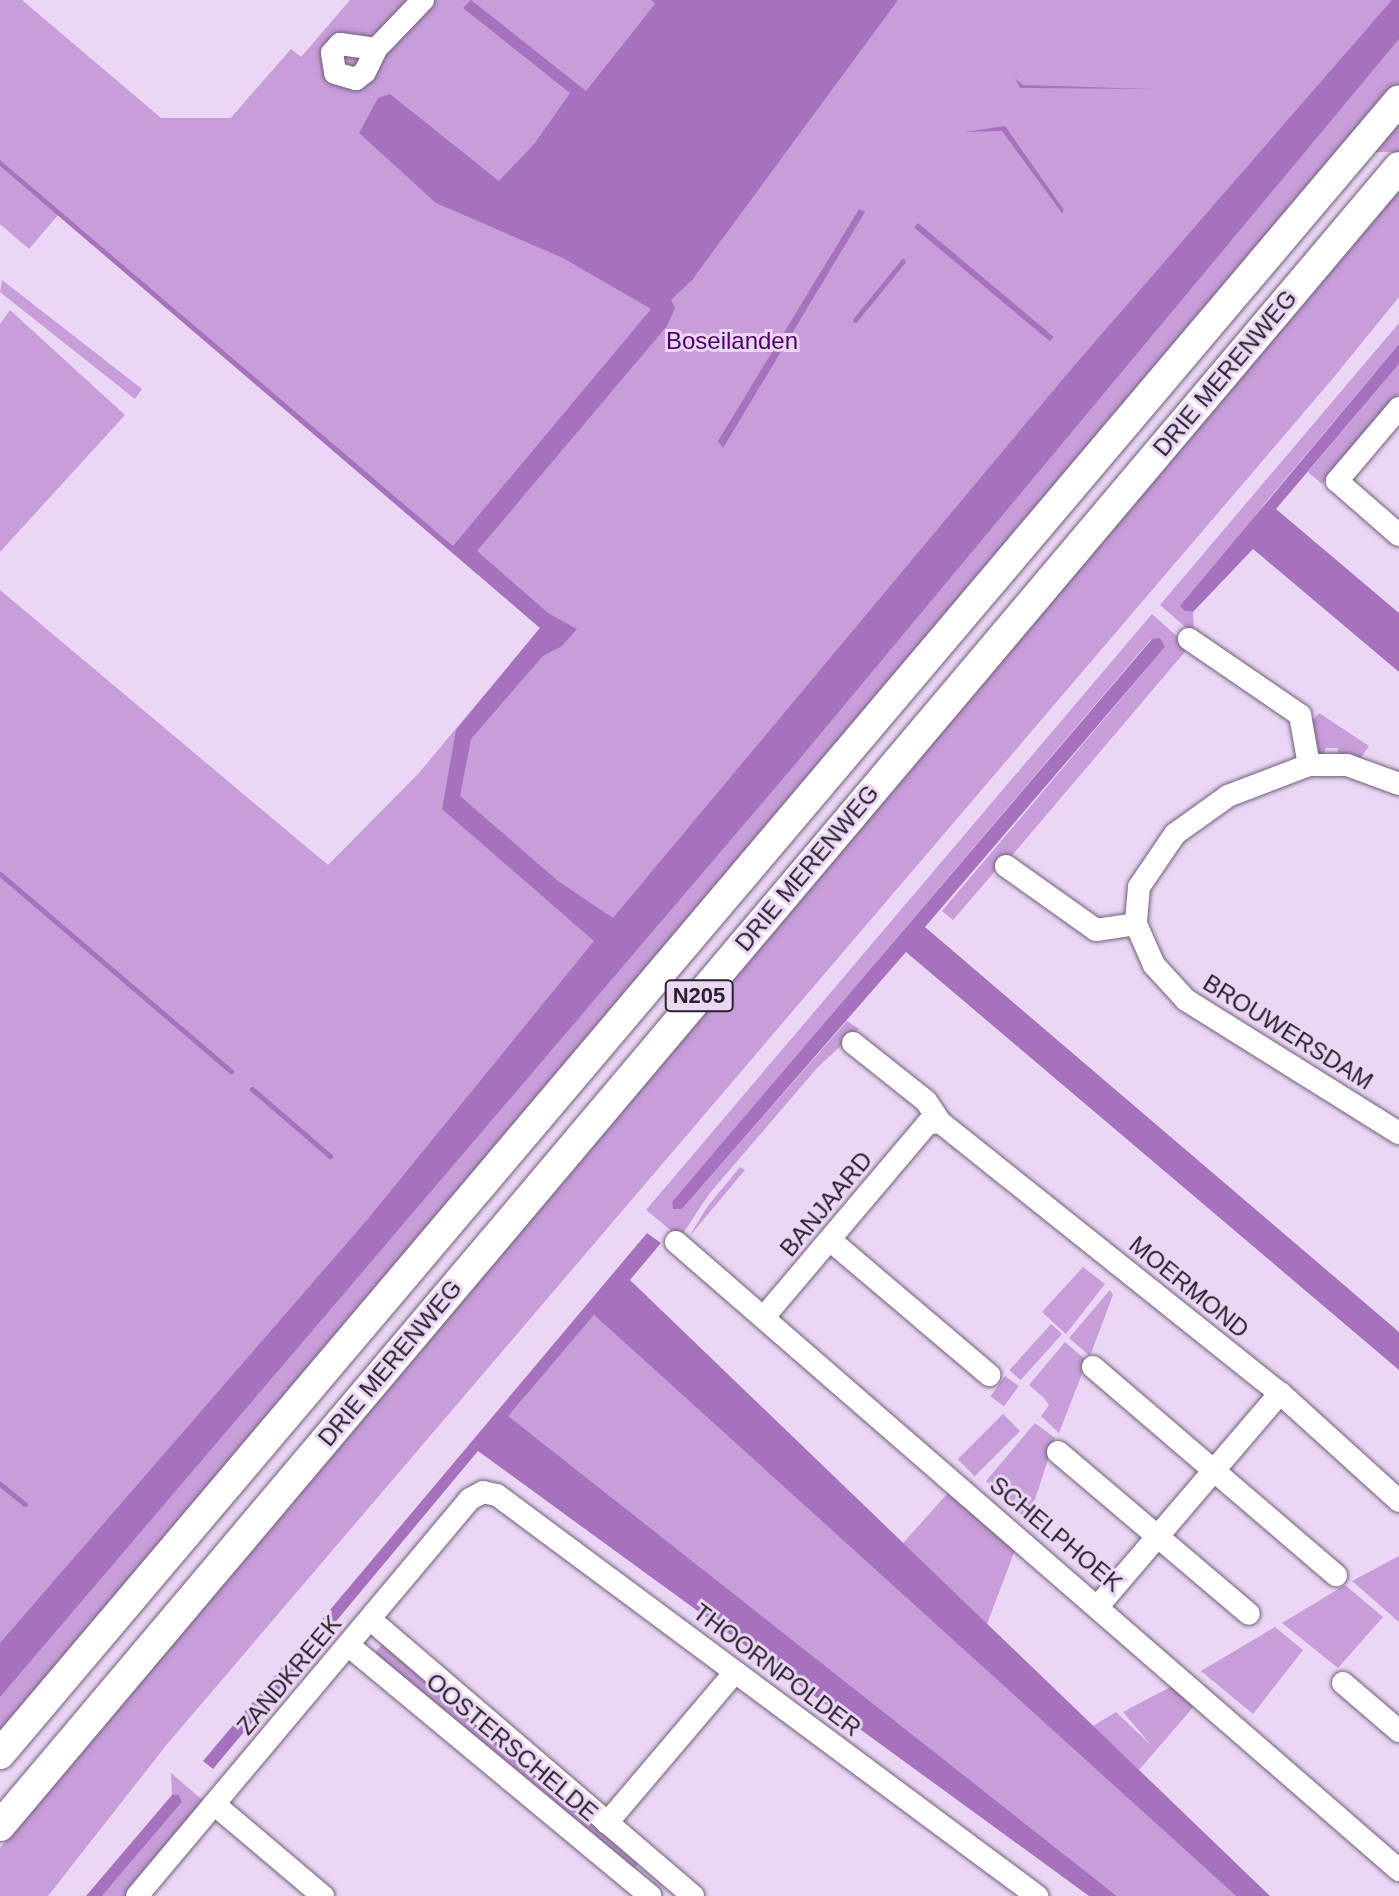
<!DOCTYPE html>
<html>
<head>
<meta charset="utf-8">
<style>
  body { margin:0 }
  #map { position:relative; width:1399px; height:1896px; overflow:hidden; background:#ebd7f5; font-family:Arial,sans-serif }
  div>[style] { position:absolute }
  .green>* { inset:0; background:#c79dda; transform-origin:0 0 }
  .water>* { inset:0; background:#a672bd; transform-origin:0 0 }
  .stream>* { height:5px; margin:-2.5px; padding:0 2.5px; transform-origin:2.5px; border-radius:2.5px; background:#a672bd }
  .roads { filter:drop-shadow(0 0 2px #71607a) drop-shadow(0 0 2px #71607a) }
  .minor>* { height:22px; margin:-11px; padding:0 11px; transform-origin:11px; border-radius:11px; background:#fff }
  .highway>* { height:30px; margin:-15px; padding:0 15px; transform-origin:15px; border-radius:15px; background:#fff }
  span { translate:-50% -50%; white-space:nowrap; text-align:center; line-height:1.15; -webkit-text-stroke:6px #ebd7f5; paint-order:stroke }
  .shield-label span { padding:2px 6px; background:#ebd7f5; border:2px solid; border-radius:6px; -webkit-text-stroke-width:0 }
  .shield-label { font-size:22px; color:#29212c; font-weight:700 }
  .park-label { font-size:24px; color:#4d0265 }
  .street-label { font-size:24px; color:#29212c }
</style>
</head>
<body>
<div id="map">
  <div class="green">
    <i style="clip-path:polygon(0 0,22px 0,201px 152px,291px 49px,301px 57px,350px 0,1399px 0,1399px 86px,0 1738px,0 590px,328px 865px,418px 774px,540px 628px,0 160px)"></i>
    <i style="left:1399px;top:118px;width:34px;height:2166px;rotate:90deg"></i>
    <i style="clip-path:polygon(0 166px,58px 215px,29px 249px,0 224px)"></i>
    <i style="clip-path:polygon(1399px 183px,1399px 297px,1334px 377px,168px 1743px,48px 1896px,0 1896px,0 1848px)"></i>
    <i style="clip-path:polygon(2px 280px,142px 389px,135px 399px,0 292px)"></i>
    <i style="clip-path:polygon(10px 310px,125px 415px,0 552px,0 324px)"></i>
    <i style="clip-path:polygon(1399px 323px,1399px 344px,1265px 503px,1185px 611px,1193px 612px,1194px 630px,1207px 646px,1160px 605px)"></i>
    <i style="clip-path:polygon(1399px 364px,1399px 394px,1322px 484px,1308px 472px)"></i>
    <i style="clip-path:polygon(1152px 614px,1189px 647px,1009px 859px,1004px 855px,997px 861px,997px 869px,953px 920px,942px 911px,1165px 647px,1151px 639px,672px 1202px,673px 1209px,682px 1209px,847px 1021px,859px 1029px,818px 1067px,709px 1194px,680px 1238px,646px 1210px)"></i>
    <i style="clip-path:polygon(1319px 713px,1369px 746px,1358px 762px,1338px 759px,1338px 748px,1326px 748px,1323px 758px,1314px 757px,1309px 724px)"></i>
    <i style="clip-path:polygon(740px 1167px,745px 1170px,689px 1237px,707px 1207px)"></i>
    <i style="clip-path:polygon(1083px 1267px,1105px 1284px,1066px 1334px,1042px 1312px)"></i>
    <i style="clip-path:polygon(1110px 1290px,1113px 1295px,1090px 1356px,1069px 1338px)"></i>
    <i style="clip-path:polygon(594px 1315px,1236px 1896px,1117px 1896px,507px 1416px)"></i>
    <i style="left:1051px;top:1324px;width:15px;height:62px;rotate:42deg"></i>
    <i style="clip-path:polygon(1065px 1342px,1087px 1361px,1059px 1433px,1041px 1416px,1049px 1405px,1044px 1398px,1029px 1385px)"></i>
    <i style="left:1005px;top:1376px;width:17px;height:25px;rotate:36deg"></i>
    <i style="left:1003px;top:1414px;width:24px;height:64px;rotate:45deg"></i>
    <i style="clip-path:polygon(1035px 1423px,1055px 1438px,1028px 1521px,986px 1481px)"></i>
    <i style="clip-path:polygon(948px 1493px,1015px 1550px,987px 1624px,903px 1543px)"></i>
    <i style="clip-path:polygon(1399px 1556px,1399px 1622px,1352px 1581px)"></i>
    <i style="clip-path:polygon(1345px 1585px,1383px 1617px,1338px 1668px,1282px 1623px)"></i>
    <i style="clip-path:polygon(1275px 1627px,1303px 1650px,1253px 1714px,1201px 1671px)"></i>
    <i style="left:385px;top:1641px;width:337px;height:19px;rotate:40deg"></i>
    <i style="clip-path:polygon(1172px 1686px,1195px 1705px,1139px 1770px,1093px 1726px,1116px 1712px,1151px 1745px,1123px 1712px)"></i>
    <i style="clip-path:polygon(171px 1773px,205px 1802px,126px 1896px,102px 1896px,182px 1802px,179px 1795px,172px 1795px)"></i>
  </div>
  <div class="water">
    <i style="clip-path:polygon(471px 0,586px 91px,655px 4px,651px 0,898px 0,692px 280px,671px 300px,675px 308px,667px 326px,477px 551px,548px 613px,577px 629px,562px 646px,543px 656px,471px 739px,460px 796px,558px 881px,613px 918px,1073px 367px,1392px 0,1399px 0,1399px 39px,792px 768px,0 1697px,0 1643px,367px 1220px,594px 941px,442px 809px,456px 730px,540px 628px,0 166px,0 160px,453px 546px,651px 309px,563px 258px,436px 203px,359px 133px,378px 98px,390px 94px,499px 181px,535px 143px,570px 93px,463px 8px)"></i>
    <i style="clip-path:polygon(1015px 78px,1023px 85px,1153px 89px,1020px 88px)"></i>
    <i style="clip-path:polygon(1005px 126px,1064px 210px,1062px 213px,1002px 131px,964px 132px)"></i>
    <i style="clip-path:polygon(859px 209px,865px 212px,723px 448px,718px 441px)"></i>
    <i style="left:918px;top:223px;width:177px;height:6px;rotate:40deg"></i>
    <i style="clip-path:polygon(1399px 344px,1399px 364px,1276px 509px,1399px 613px,1399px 672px,1253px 549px,1193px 612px,1185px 611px,1180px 606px)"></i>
    <i style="clip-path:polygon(1160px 638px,1165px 647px,925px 927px,1399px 1332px,1399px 1370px,906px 952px,682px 1209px,673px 1209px,672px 1202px,727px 1137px,1152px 639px)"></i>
    <i style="clip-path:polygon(647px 1233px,661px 1243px,630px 1280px,1270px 1896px,1236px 1896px,594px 1315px,508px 1416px,1117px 1896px,1089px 1896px,478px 1451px,213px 1769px,203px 1761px)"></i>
    <i style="clip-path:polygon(172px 1795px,179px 1795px,182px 1802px,102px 1896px,86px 1896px)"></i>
  </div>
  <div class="stream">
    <i style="left:855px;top:320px;width:76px;rotate:-50.9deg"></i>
    <i style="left:0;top:874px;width:304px;rotate:40.5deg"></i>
    <i style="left:252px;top:1089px;width:103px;rotate:40.7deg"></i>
    <i style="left:0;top:1484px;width:32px;rotate:39deg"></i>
  </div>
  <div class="roads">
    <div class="minor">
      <i style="left:376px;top:49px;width:36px;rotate:-172deg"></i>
      <i style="left:340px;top:44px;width:12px;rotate:132deg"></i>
      <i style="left:332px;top:53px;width:20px;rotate:81deg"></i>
      <i style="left:335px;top:73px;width:22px;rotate:16deg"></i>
      <i style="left:356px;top:79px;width:11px;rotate:-38deg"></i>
      <i style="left:365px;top:72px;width:25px;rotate:-64deg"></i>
      <i style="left:376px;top:49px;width:68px;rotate:-46.2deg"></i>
      <i style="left:1399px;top:408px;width:96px;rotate:130.3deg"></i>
      <i style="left:1337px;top:481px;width:82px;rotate:41.1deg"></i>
      <i style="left:1189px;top:639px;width:135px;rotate:34.4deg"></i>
      <i style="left:1300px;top:715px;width:51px;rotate:79.8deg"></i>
      <i style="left:1309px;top:765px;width:38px"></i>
      <i style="left:1347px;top:765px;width:55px;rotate:20.1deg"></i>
      <i style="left:1309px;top:765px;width:87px;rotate:159.1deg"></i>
      <i style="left:1228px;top:796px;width:65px;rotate:144.4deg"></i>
      <i style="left:1175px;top:834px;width:64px;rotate:124.2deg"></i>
      <i style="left:1139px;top:887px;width:37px;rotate:95deg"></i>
      <i style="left:1136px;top:924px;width:45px;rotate:66.3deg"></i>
      <i style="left:1154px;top:965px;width:47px;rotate:47.6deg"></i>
      <i style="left:1186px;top:1000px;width:251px;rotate:32deg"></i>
      <i style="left:1006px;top:866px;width:110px;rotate:35.4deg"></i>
      <i style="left:1096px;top:930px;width:40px;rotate:-8.5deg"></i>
      <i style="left:853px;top:1043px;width:93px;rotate:38.5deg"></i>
      <i style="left:926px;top:1101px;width:25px;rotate:56deg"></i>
      <i style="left:830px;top:1240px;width:209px;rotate:40.3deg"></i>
      <i style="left:676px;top:1242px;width:958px;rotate:40.98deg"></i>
      <i style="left:764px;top:1317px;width:253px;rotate:-49.8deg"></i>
      <i style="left:927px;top:1124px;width:13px;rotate:-9deg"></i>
      <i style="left:940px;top:1122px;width:435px;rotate:38.6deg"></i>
      <i style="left:1280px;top:1393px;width:161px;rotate:42.2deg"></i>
      <i style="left:1093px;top:1367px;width:320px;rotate:40.6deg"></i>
      <i style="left:1058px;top:1452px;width:250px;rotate:40.3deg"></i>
      <i style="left:1099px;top:1605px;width:279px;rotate:-49.5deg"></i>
      <i style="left:371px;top:1620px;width:424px;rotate:40.6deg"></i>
      <i style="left:348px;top:1645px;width:393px;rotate:39.7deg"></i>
      <i style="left:1343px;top:1683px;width:74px;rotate:40.6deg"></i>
      <i style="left:214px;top:1804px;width:143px;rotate:40.2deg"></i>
      <i style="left:607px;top:1823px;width:198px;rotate:-49.7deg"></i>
      <i style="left:137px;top:1896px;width:518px;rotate:-50.01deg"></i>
      <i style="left:470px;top:1499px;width:15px;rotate:-28deg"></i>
      <i style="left:483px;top:1492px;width:14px;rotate:12deg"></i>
      <i style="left:497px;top:1495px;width:673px;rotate:36.6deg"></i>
    </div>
    <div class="highway">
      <i style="left:0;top:1754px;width:2166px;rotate:-49.77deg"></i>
      <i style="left:0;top:1826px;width:2170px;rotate:-49.86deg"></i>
    </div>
  </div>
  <div class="shield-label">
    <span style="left:699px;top:996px">N205</span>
  </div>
  <div class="park-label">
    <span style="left:732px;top:341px">Boseilanden</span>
  </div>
  <div class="street-label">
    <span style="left:1225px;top:373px;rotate:-50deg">DRIE MERENWEG</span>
    <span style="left:807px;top:868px;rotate:-50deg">DRIE MERENWEG</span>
    <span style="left:1288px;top:1032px;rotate:32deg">BROUWERSDAM</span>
    <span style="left:826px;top:1204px;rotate:-50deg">BANJAARD</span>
    <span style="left:1189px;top:1287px;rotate:39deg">MOERMOND</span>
    <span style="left:390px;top:1363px;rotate:-50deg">DRIE MERENWEG</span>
    <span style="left:1056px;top:1534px;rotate:40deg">SCHELPHOEK</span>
    <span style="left:777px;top:1670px;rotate:37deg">THOORNPOLDER</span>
    <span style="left:289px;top:1675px;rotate:-50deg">ZANDKREEK</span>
    <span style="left:512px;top:1747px;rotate:40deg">OOSTERSCHELDE</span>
  </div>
</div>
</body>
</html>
